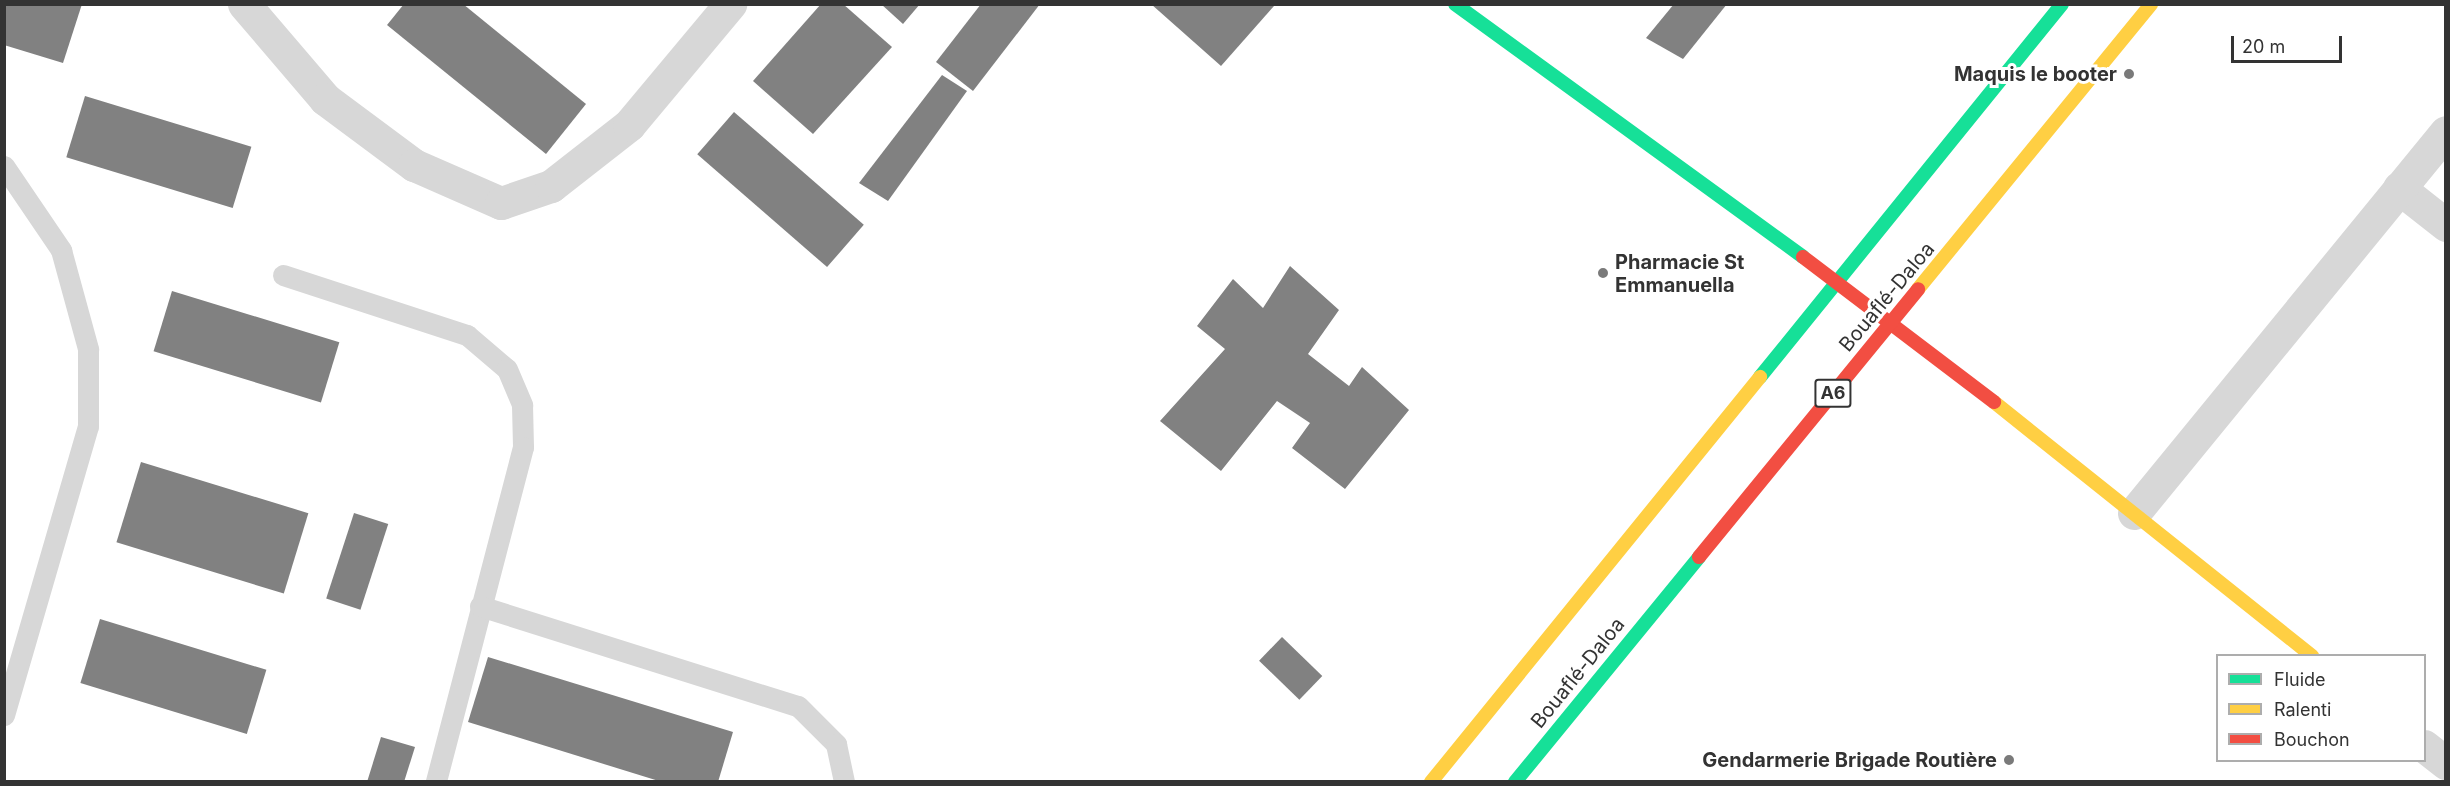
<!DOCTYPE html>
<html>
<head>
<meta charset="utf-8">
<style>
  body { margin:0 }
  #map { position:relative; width:2450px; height:786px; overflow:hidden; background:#fff; font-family:Inter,sans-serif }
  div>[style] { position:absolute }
  .building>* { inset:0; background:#818181; transform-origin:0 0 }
  .lane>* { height:21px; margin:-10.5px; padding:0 10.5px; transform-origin:10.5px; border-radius:10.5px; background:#d7d7d7 }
  .street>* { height:33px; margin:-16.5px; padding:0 16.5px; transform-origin:16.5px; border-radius:16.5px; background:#d7d7d7 }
  .fast>* { height:14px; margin:-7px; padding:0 7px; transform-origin:7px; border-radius:7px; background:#16e098 }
  .slow>* { height:14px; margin:-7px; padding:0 7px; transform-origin:7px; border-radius:7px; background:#ffcf43 }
  .jam>* { height:14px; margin:-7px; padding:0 7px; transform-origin:7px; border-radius:7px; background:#f24e42 }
  .dots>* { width:16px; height:16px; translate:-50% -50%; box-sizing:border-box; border:3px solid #fff; border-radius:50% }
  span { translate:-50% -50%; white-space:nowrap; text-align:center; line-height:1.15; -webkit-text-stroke:6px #fff; paint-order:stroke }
  .shield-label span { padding:2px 4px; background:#fff; border:2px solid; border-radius:4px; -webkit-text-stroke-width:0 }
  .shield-label { font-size:18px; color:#333; font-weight:700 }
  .poi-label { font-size:20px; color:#333; font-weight:700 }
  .right { translate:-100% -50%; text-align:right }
  .left { translate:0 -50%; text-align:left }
  .street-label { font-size:20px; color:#333 }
  .frame { position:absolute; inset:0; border:6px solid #333; pointer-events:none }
  .legend { position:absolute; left:2216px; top:654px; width:210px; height:108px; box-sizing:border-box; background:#fff; border:2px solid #adadad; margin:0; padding:8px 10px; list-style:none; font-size:18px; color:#333 }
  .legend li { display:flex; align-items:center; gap:12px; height:30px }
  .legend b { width:30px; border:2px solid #adadad }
  .scale { position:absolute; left:2231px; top:36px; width:111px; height:27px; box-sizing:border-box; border:3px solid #333; border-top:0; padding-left:8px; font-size:18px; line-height:21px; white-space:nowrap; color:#333; -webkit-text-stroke:4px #fff; paint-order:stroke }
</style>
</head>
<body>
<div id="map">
  <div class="building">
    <i style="clip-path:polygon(4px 4px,82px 4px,63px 63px,4px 45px)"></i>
    <i style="clip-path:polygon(404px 4px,463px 4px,586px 104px,546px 154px,387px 25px)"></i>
    <i style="clip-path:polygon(821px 4px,843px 4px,892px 47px,813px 134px,753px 81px)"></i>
    <i style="clip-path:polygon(881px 4px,920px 4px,903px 24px)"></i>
    <i style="clip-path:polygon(981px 4px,1040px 4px,973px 91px,936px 62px)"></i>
    <i style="clip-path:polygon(1151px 4px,1272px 4px,1274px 6px,1221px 66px)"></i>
    <i style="clip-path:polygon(1674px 4px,1727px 4px,1683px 59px,1646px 38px)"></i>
    <i style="clip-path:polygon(942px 75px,967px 91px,888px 201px,859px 183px)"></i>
    <i style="left:85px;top:96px;width:174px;height:64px;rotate:17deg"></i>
    <i style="left:734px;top:112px;width:172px;height:56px;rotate:41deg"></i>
    <i style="clip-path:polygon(1290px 266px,1339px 310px,1308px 354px,1349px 386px,1362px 367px,1409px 410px,1345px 489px,1292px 448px,1310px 423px,1277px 401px,1221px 471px,1160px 421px,1225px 349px,1197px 326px,1233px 279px,1263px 308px)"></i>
    <i style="left:172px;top:291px;width:175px;height:63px;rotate:17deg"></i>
    <i style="left:141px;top:462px;width:175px;height:84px;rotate:17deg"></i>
    <i style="left:354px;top:513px;width:36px;height:90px;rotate:18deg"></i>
    <i style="left:100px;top:619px;width:174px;height:67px;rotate:17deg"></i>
    <i style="left:1282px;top:637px;width:56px;height:33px;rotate:44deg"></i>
    <i style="clip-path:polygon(488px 657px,733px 732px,718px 782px,662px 782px,468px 722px)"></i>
    <i style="clip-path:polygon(381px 737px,415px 747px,404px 782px,367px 782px)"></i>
  </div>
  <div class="lane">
    <i style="left:4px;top:166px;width:102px;rotate:55.8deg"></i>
    <i style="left:61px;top:250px;width:103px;rotate:74.7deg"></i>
    <i style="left:88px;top:349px;width:77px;rotate:90deg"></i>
    <i style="left:88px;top:426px;width:301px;rotate:106.2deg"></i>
    <i style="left:283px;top:275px;width:194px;rotate:18.1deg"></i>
    <i style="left:467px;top:335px;width:52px;rotate:40.4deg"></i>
    <i style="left:507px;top:369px;width:39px;rotate:67deg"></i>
    <i style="left:522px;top:405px;width:42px;rotate:88.6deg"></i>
    <i style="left:523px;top:447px;width:346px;rotate:104.6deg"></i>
    <i style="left:480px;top:606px;width:333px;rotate:17.5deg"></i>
    <i style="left:798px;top:706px;width:54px;rotate:45deg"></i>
    <i style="left:836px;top:744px;width:39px;rotate:78deg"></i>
  </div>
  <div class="street">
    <i style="left:244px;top:4px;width:125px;rotate:49.5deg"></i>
    <i style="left:325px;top:99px;width:111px;rotate:36.6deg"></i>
    <i style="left:414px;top:165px;width:95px;rotate:23.6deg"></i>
    <i style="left:501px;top:203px;width:53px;rotate:-18.8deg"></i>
    <i style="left:551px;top:186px;width:99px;rotate:-38deg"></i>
    <i style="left:629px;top:125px;width:158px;rotate:-50.1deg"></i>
    <i style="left:2399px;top:188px;width:60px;rotate:38.2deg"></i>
    <i style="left:2134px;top:513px;width:492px;rotate:-50.7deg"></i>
    <i style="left:2424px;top:746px;width:28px;rotate:38deg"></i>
  </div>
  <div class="fast">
    <i style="left:1455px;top:4px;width:430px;rotate:36deg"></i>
    <i style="left:1760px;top:377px;width:480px;rotate:-51deg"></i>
    <i style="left:1515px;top:782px;width:291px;rotate:-50.7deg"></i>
  </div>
  <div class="slow">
    <i style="left:1918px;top:289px;width:368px;rotate:-50.7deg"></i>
    <i style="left:1994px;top:402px;width:407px;rotate:38.6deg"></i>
    <i style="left:1431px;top:782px;width:522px;rotate:-50.91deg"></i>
  </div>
  <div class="jam">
    <i style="left:1803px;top:257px;width:240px;rotate:37.2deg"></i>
    <i style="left:1699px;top:557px;width:346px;rotate:-50.7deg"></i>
  </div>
  <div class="dots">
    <i style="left:2129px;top:74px;background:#7a7a7a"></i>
    <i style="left:1603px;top:273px;background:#7a7a7a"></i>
    <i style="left:2009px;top:760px;background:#7a7a7a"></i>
  </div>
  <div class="shield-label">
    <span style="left:1833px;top:393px">A6</span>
  </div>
  <div class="poi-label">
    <span class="right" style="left:2117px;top:74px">Maquis le booter</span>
    <span class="left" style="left:1615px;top:274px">Pharmacie St<br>Emmanuella</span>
    <span class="right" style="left:1997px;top:760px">Gendarmerie Brigade Routière</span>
  </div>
  <div class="street-label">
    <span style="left:1887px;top:297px;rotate:-50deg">Bouaflé-Daloa</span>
    <span style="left:1578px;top:673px;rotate:-51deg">Bouaflé-Daloa</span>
  </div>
  <div class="frame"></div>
  <ul class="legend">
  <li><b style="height:8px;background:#16e098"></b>Fluide</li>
  <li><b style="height:8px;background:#ffcf43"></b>Ralenti</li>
  <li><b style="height:8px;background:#f24e42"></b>Bouchon</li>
  </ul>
  <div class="scale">20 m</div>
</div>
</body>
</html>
